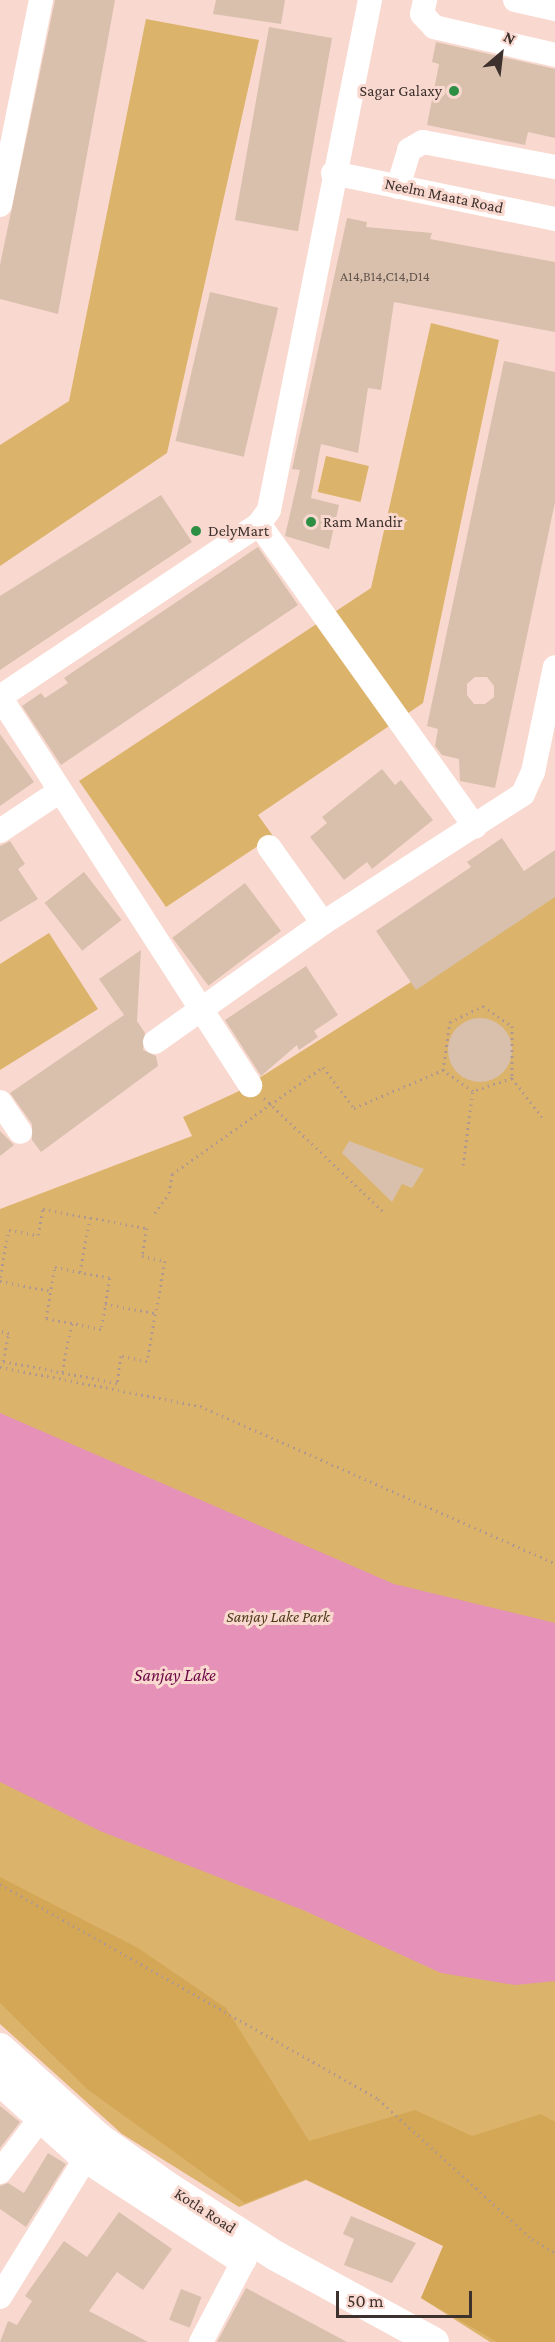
<!DOCTYPE html>
<html>
<head>
<meta charset="utf-8">
<style>
  body { margin:0 }
  #map { position:relative; width:555px; height:2342px; overflow:hidden; background:#f9d8cf; font-family:"Crimson Pro",serif }
  div>[style] { position:absolute }
  .green>* { inset:0; background:#dcb36b; transform-origin:0 0 }
  .forest>* { inset:0; background:#d4a757 }
  .water>* { inset:0; background:#e591b8 }
  .building>* { inset:0; background:#d9c0ad; transform-origin:0 0 }
  .round { border-radius:50% }
  .path>* { height:3px; margin-top:-1.5px; transform-origin:0; background:repeating-linear-gradient(90deg,#b09790 0 1.5px,transparent 0 6px) }
  .minor>* { height:24px; margin:-12px; padding:0 12px; transform-origin:12px; border-radius:12px; background:#fff }
  .major>* { height:30px; margin:-15px; padding:0 15px; transform-origin:15px; border-radius:15px; background:#fff }
  .dots>* { width:16px; height:16px; translate:-50% -50%; box-sizing:border-box; border:3px solid #f9d8cf; border-radius:50% }
  span { translate:-50% -50%; white-space:nowrap; text-align:center; line-height:1.15; -webkit-text-stroke:6px #f9d8cf; paint-order:stroke }
  .number-label { font-size:14px; color:#64554d }
  .number-label span { -webkit-text-stroke-width:0 }
  .poi-label { font-size:16px; color:#3d312d }
  .right { translate:-100% -50%; text-align:right }
  .left { translate:0 -50%; text-align:left }
  .street-label { font-size:16px; color:#3d312d }
  .park-label { font-size:16px; color:#4e3b18; font-style:italic }
  .water-label { font-size:18px; color:#6c0645; font-style:italic }
  .north { position:absolute; left:471px; top:24px; width:60px; height:60px; -webkit-text-stroke:4px #f9d8cf; paint-order:stroke; rotate:28deg; font-size:16px; font-weight:700; line-height:24px; text-align:center; color:#3d312d }
  .north::after { content:''; display:block; margin:auto; width:21px; height:27px; background:#3d312d; clip-path:polygon(50% 0,100% 100%,50% 72%,0 100%) }
  .scale { position:absolute; left:336px; top:2291px; width:136px; height:27px; box-sizing:border-box; border:3px solid #3d312d; border-top:0; padding-left:8px; font-size:18px; line-height:21px; white-space:nowrap; color:#3d312d; -webkit-text-stroke:4px #f9d8cf; paint-order:stroke }
</style>
</head>
<body>
<div id="map">
  <div class="green">
    <i style="clip-path:polygon(146px 19px,259px 40px,167px 453px,0 566px,0 445px,69px 401px)"></i>
    <i style="clip-path:polygon(431px 323px,499px 340px,423px 703px,258px 815px,273px 836px,166px 907px,79px 781px,371px 588px)"></i>
    <i style="left:326px;top:456px;width:44px;height:37px;rotate:13deg"></i>
    <i style="clip-path:polygon(555px 891px,555px 2342px,490px 2342px,421px 2298px,444px 2246px,306px 2180px,239px 2207px,122px 2134px,0 2024px,0 1209px,192px 1136px,183px 1117px,237px 1092px)"></i>
    <i style="clip-path:polygon(49px 933px,98px 1009px,0 1070px,0 964px)"></i>
  </div>
  <div class="forest">
    <i style="clip-path:polygon(0 1877px,138px 1948px,226px 2008px,309px 2141px,415px 2110px,472px 2136px,541px 2114px,555px 2122px,555px 2342px,497px 2342px,421px 2298px,443px 2246px,306px 2179px,245px 2203px,87px 2089px,0 2003px)"></i>
  </div>
  <div class="water">
    <i style="clip-path:polygon(0 1413px,394px 1584px,555px 1623px,555px 1981px,515px 1985px,441px 1973px,303px 1910px,100px 1831px,0 1782px)"></i>
  </div>
  <div class="building">
    <i style="clip-path:polygon(55px 0,115px 0,58px 314px,0 299px,0 265px)"></i>
    <i style="clip-path:polygon(216px 0,285px 0,281px 24px,213px 14px)"></i>
    <i style="left:269px;top:27px;width:64px;height:196px;rotate:10deg"></i>
    <i style="clip-path:polygon(436px 42px,555px 69px,555px 138px,528px 132px,525px 145px,427px 125px,439px 64px,432px 62px)"></i>
    <i style="clip-path:polygon(347px 218px,367px 222px,366px 227px,432px 233px,430px 239px,555px 262px,555px 332px,394px 302px,381px 390px,368px 388px,358px 453px,321px 444px,311px 498px,339px 505px,329px 549px,285px 536px,300px 470px,292px 469px)"></i>
    <i style="left:210px;top:292px;width:70px;height:153px;rotate:13deg"></i>
    <i style="clip-path:polygon(evenodd,504px 361px,555px 372px,555px 502px,495px 788px,460px 781px,459px 759px,442px 755px,435px 746px,438px 729px,427px 726px,504px 361px,475px 677px,487px 677px,494px 686px,494px 697px,485px 704px,474px 704px,467px 695px,467px 684px,475px 677px)"></i>
    <i style="clip-path:polygon(161px 495px,192px 542px,0 670px,0 596px)"></i>
    <i style="clip-path:polygon(258px 547px,298px 605px,61px 765px,22px 706px,41px 693px,45px 698px,68px 683px,64px 678px)"></i>
    <i style="clip-path:polygon(0 734px,34px 782px,0 806px)"></i>
    <i style="clip-path:polygon(382px 769px,395px 785px,401px 780px,433px 820px,372px 869px,367px 862px,344px 880px,310px 837px,327px 823px,322px 817px)"></i>
    <i style="clip-path:polygon(502px 838px,524px 871px,555px 850px,555px 897px,416px 990px,376px 931px,471px 867px,467px 862px)"></i>
    <i style="clip-path:polygon(10px 841px,25px 864px,18px 869px,38px 899px,0 922px,0 846px)"></i>
    <i style="left:84px;top:872px;width:61px;height:50px;rotate:52deg"></i>
    <i style="left:245px;top:883px;width:60px;height:91px;rotate:53deg"></i>
    <i style="clip-path:polygon(141px 950px,137px 1021px,145px 1033px,143px 1050px,156px 1056px,158px 1066px,41px 1152px,32px 1140px,32px 1124px,10px 1093px,124px 1015px,99px 979px)"></i>
    <i style="clip-path:polygon(306px 966px,338px 1015px,314px 1031px,318px 1037px,299px 1050px,297px 1045px,261px 1076px,225px 1020px)"></i>
    <i class="round" style="left:448px;top:1018px;width:64px;height:64px"></i>
    <i style="clip-path:polygon(0 1131px,14px 1145px,0 1156px)"></i>
    <i style="clip-path:polygon(349px 1141px,424px 1169px,412px 1188px,402px 1184px,392px 1202px,342px 1153px)"></i>
    <i style="clip-path:polygon(0 2106px,20px 2122px,0 2148px)"></i>
    <i style="clip-path:polygon(48px 2153px,66px 2164px,26px 2227px,0 2209px,0 2186px,8px 2183px,24px 2193px)"></i>
    <i style="clip-path:polygon(119px 2212px,172px 2249px,143px 2290px,117px 2272px,89px 2311px,148px 2342px,0 2342px,8px 2321px,17px 2325px,32px 2301px,25px 2296px,64px 2241px,87px 2257px)"></i>
    <i style="clip-path:polygon(351px 2216px,416px 2243px,392px 2283px,344px 2265px,354px 2239px,343px 2234px)"></i>
    <i style="clip-path:polygon(246px 2288px,347px 2342px,217px 2342px)"></i>
    <i style="left:181px;top:2289px;width:22px;height:33px;rotate:21deg"></i>
  </div>
  <div class="path">
    <i style="left:483px;top:1006px;width:35px;rotate:35deg"></i>
    <i style="left:512px;top:1026px;width:52px;rotate:90deg"></i>
    <i style="left:512px;top:1078px;width:41px;rotate:161.6deg"></i>
    <i style="left:473px;top:1091px;width:37px;rotate:-145deg"></i>
    <i style="left:443px;top:1070px;width:49px;rotate:-81.7deg"></i>
    <i style="left:450px;top:1022px;width:37px;rotate:-26deg"></i>
    <i style="left:512px;top:1078px;width:49px;rotate:52.4deg"></i>
    <i style="left:264px;top:1098px;width:168px;rotate:43.6deg"></i>
    <i style="left:463px;top:1165px;width:75px;rotate:-82.3deg"></i>
    <i style="left:155px;top:1213px;width:24px;rotate:-55deg"></i>
    <i style="left:169px;top:1193px;width:19px;rotate:-81deg"></i>
    <i style="left:172px;top:1174px;width:185px;rotate:-35.3deg"></i>
    <i style="left:323px;top:1067px;width:51px;rotate:52.9deg"></i>
    <i style="left:354px;top:1108px;width:97px;rotate:-23.1deg"></i>
    <i style="left:55px;top:1267px;width:56px;rotate:11.3deg"></i>
    <i style="left:110px;top:1278px;width:52px;rotate:100deg"></i>
    <i style="left:101px;top:1329px;width:56px;rotate:-168.7deg"></i>
    <i style="left:46px;top:1318px;width:52px;rotate:-80deg"></i>
    <i style="left:80px;top:1272px;width:55px;rotate:-79.5deg"></i>
    <i style="left:0;top:1277px;width:48px;rotate:-79.2deg"></i>
    <i style="left:9px;top:1230px;width:29px;rotate:10deg"></i>
    <i style="left:38px;top:1235px;width:26px;rotate:-79deg"></i>
    <i style="left:43px;top:1209px;width:106px;rotate:10.4deg"></i>
    <i style="left:147px;top:1228px;width:28px;rotate:100deg"></i>
    <i style="left:142px;top:1256px;width:24px;rotate:12deg"></i>
    <i style="left:165px;top:1261px;width:102px;rotate:100.2deg"></i>
    <i style="left:147px;top:1361px;width:26px;rotate:-169deg"></i>
    <i style="left:121px;top:1356px;width:27px;rotate:98deg"></i>
    <i style="left:117px;top:1383px;width:116px;rotate:-169.1deg"></i>
    <i style="left:3px;top:1361px;width:29px;rotate:-78deg"></i>
    <i style="left:9px;top:1333px;width:9px;rotate:-167deg"></i>
    <i style="left:0;top:1281px;width:52px;rotate:11.1deg"></i>
    <i style="left:105px;top:1304px;width:52px;rotate:10deg"></i>
    <i style="left:0;top:1367px;width:204px;rotate:11deg"></i>
    <i style="left:200px;top:1406px;width:388px;rotate:23.9deg"></i>
    <i style="left:62px;top:1372px;width:50px;rotate:-78.5deg"></i>
    <i style="left:0;top:1884px;width:435px;rotate:29.6deg"></i>
    <i style="left:378px;top:2099px;width:208px;rotate:42.3deg"></i>
    <i style="left:532px;top:2239px;width:27px;rotate:31deg"></i>
  </div>
  <div class="minor">
    <i style="left:425px;top:0;width:14px;rotate:102deg"></i>
    <i style="left:422px;top:14px;width:18px;rotate:47deg"></i>
    <i style="left:434px;top:27px;width:124px;rotate:13deg"></i>
    <i style="left:515px;top:0;width:41px;rotate:12.7deg"></i>
    <i style="left:333px;top:173px;width:227px;rotate:11.7deg"></i>
    <i style="left:398px;top:187px;width:39px;rotate:-73deg"></i>
    <i style="left:409px;top:150px;width:16px;rotate:-30deg"></i>
    <i style="left:423px;top:142px;width:134px;rotate:10.7deg"></i>
    <i style="left:0;top:205px;width:209px;rotate:-78.7deg"></i>
    <i style="left:259px;top:524px;width:372px;rotate:54.5deg"></i>
    <i style="left:0;top:697px;width:311px;rotate:-33.7deg"></i>
    <i style="left:259px;top:524px;width:17px;rotate:-54deg"></i>
    <i style="left:269px;top:510px;width:520px;rotate:-78.8deg"></i>
    <i style="left:0;top:697px;width:462px;rotate:57.2deg"></i>
    <i style="left:0;top:831px;width:69px;rotate:-33.7deg"></i>
    <i style="left:269px;top:847px;width:93px;rotate:54.6deg"></i>
    <i style="left:155px;top:1042px;width:206px;rotate:-35.3deg"></i>
    <i style="left:323px;top:923px;width:238px;rotate:-32.8deg"></i>
    <i style="left:523px;top:794px;width:24px;rotate:-66deg"></i>
    <i style="left:533px;top:772px;width:107px;rotate:-78.2deg"></i>
    <i style="left:0;top:1102px;width:36px;rotate:56deg"></i>
    <i style="left:0;top:2172px;width:66px;rotate:-53deg"></i>
    <i style="left:0;top:2297px;width:181px;rotate:-58.3deg"></i>
    <i style="left:201px;top:2342px;width:93px;rotate:-62.3deg"></i>
  </div>
  <div class="major">
    <i style="left:0;top:2048px;width:134px;rotate:42.3deg"></i>
    <i style="left:99px;top:2138px;width:87px;rotate:35.2deg"></i>
    <i style="left:170px;top:2188px;width:126px;rotate:32.7deg"></i>
    <i style="left:276px;top:2256px;width:180px;rotate:28.6deg"></i>
    <i style="left:0;top:2081px;width:114px;rotate:41.8deg"></i>
    <i style="left:85px;top:2157px;width:187px;rotate:33deg"></i>
  </div>
  <div class="dots">
    <i style="left:454px;top:91px;background:#2c8f44"></i>
    <i style="left:311px;top:522px;background:#2c8f44"></i>
    <i style="left:196px;top:531px;background:#2c8f44"></i>
  </div>
  <div class="number-label">
    <span style="left:385px;top:276px">A14,B14,C14,D14</span>
  </div>
  <div class="poi-label">
    <span class="right" style="left:442px;top:91px">Sagar Galaxy</span>
    <span class="left" style="left:323px;top:522px">Ram Mandir</span>
    <span class="left" style="left:208px;top:531px">DelyMart</span>
  </div>
  <div class="street-label">
    <span style="left:444px;top:196px;rotate:12deg">Neelm Maata Road</span>
    <span style="left:205px;top:2211px;rotate:33deg">Kotla Road</span>
  </div>
  <div class="park-label">
    <span style="left:278px;top:1617px">Sanjay Lake Park</span>
  </div>
  <div class="water-label">
    <span style="left:175px;top:1675px">Sanjay Lake</span>
  </div>
  <div class="north">N</div>
  <div class="scale">50 m</div>
</div>
</body>
</html>
